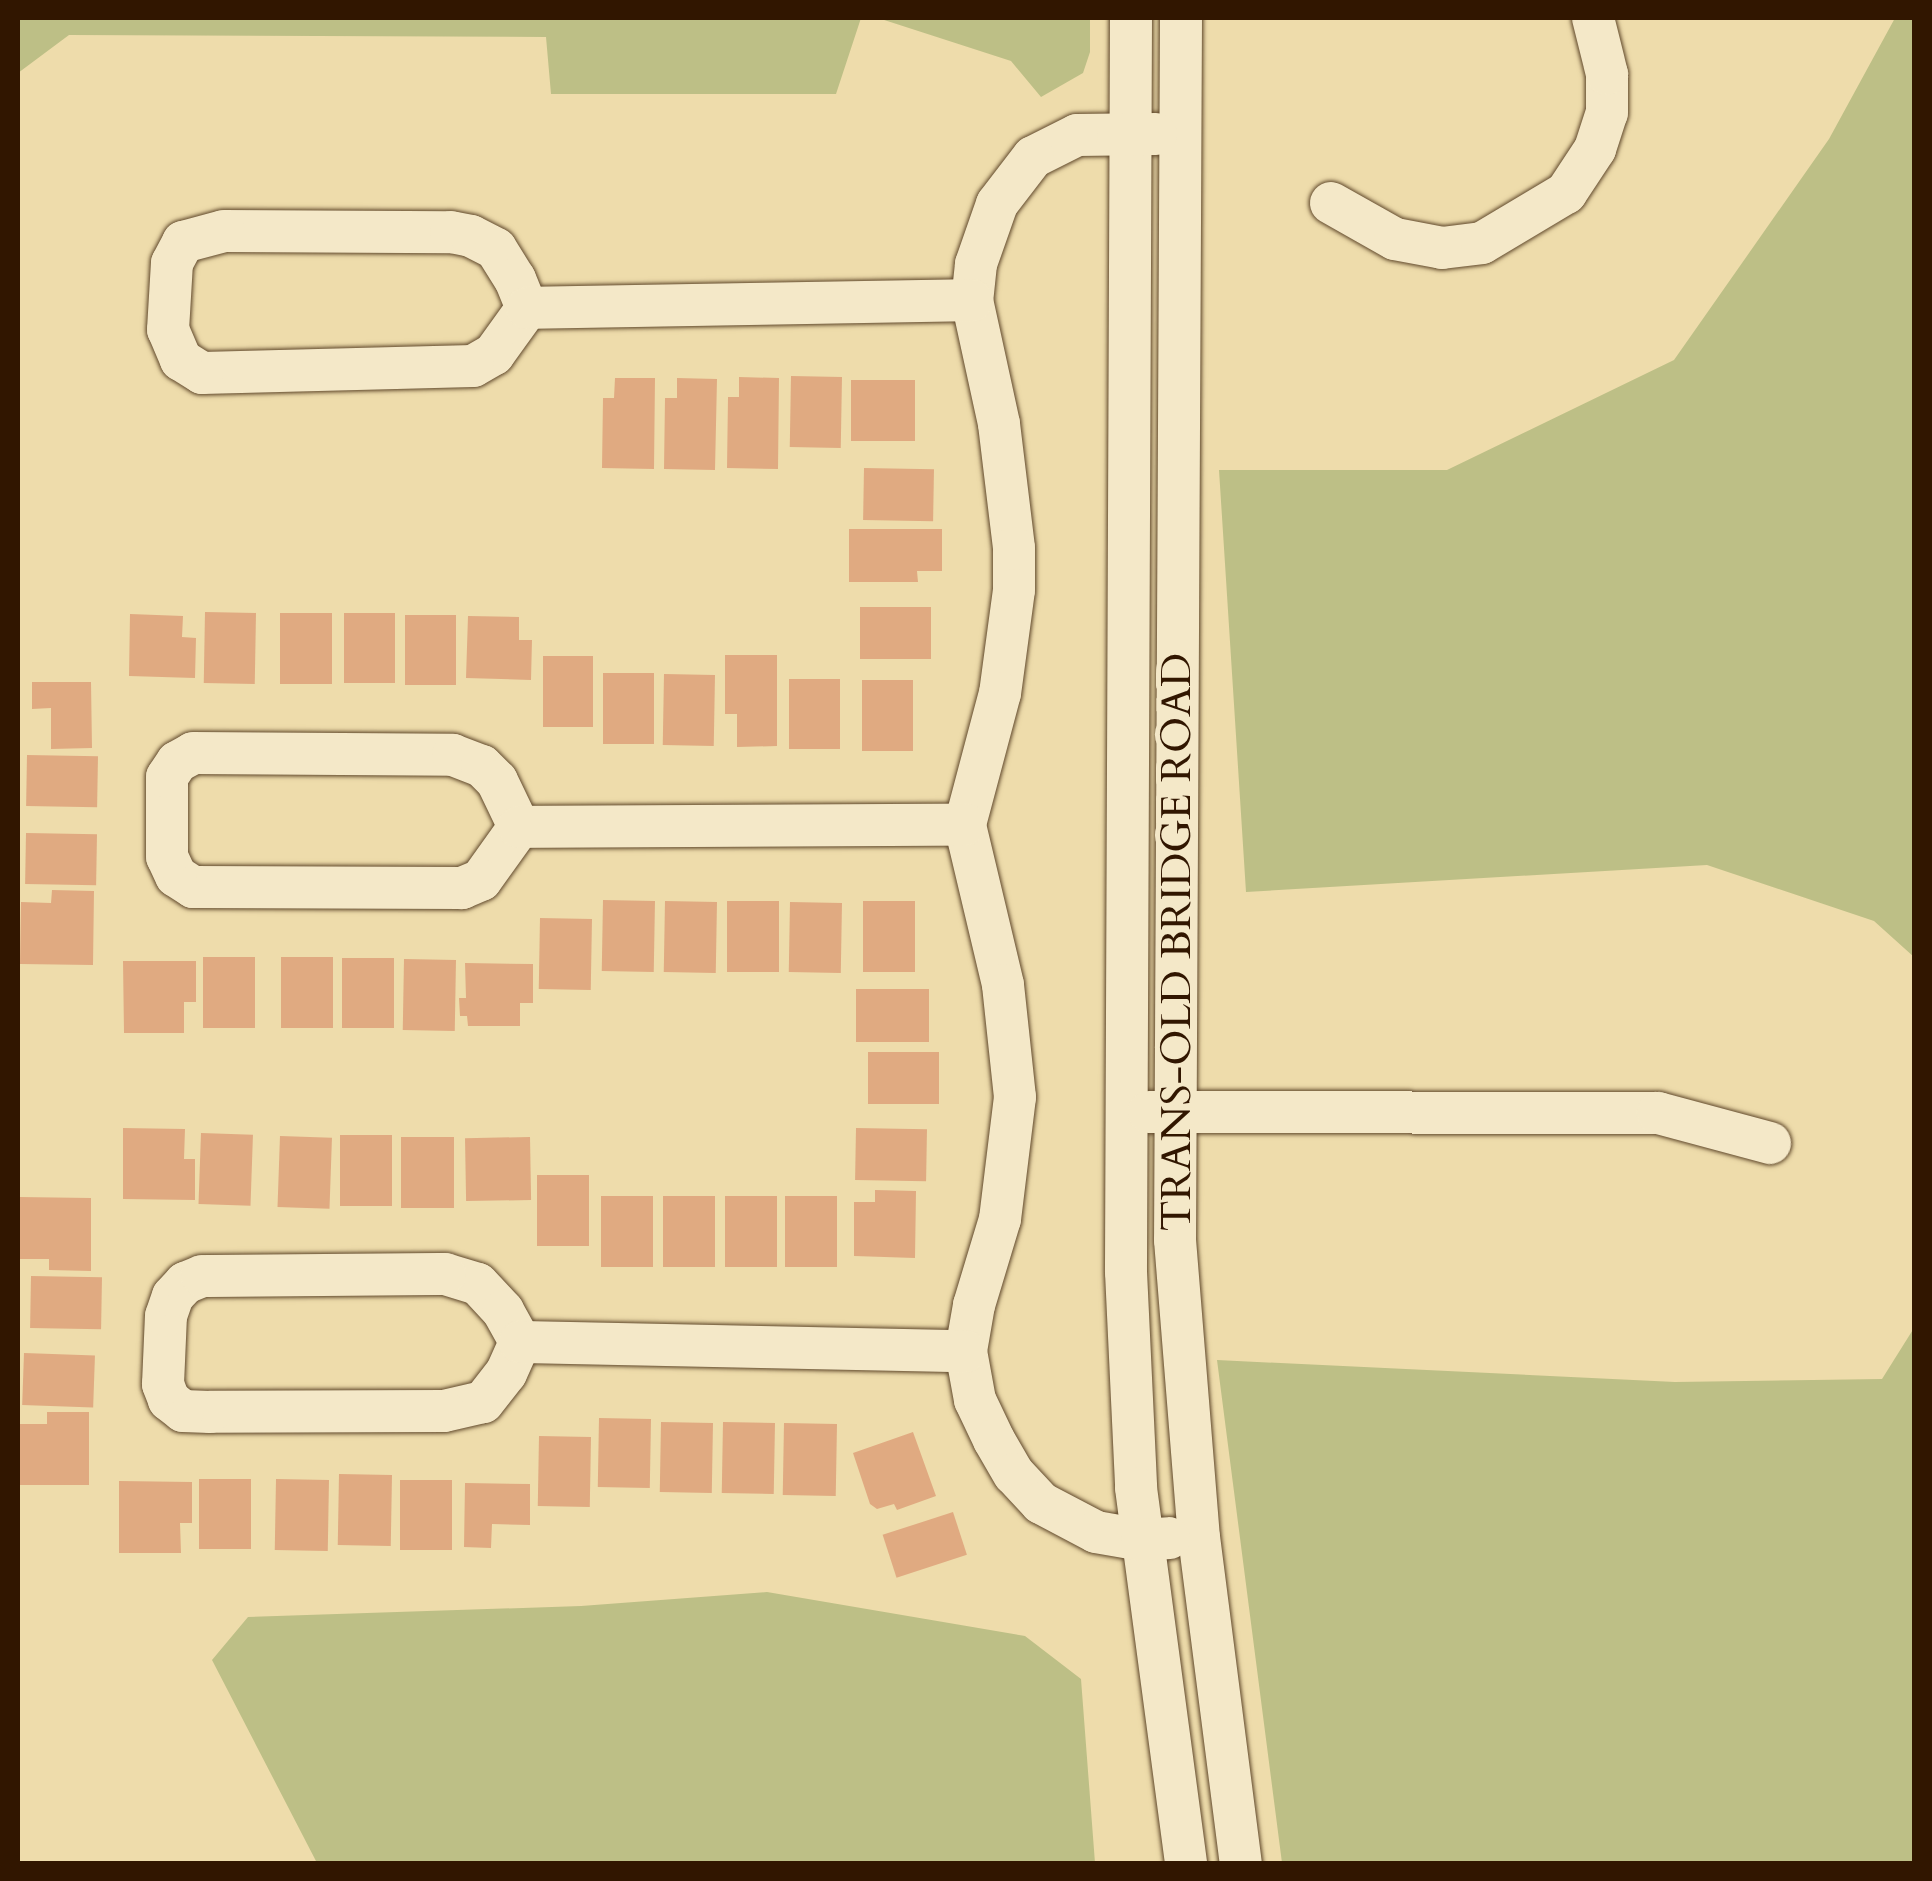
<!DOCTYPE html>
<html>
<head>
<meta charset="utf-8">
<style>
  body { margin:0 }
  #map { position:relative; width:1932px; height:1881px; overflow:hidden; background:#eedcab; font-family:Cardo,serif }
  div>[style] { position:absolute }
  .green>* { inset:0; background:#bdbf86 }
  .building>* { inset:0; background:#e0aa81; transform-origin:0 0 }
  .roads { filter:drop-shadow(0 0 2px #60482b) drop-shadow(0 0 2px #60482b) }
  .street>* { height:42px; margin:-21px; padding:0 21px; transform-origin:21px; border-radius:21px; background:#f4e8c8 }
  span { translate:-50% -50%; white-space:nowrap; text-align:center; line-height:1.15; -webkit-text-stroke:10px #f4e8c8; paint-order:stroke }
  .street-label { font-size:42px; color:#311600 }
  .frame { position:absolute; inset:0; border:20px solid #311600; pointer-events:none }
</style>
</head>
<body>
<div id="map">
  <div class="green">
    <i style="clip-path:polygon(18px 18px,861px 18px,836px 94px,551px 94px,546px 37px,69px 35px,18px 73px)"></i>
    <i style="clip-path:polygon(878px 18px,1090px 18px,1090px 52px,1083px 73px,1041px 97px,1011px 61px)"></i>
    <i style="clip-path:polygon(1895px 18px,1914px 18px,1914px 957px,1874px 921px,1707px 865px,1246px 892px,1219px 470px,1447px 470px,1674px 360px,1829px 139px)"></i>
    <i style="clip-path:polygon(1914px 1328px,1914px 1863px,1282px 1863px,1217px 1360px,1675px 1382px,1882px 1379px)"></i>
    <i style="clip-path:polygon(767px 1592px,1025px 1636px,1081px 1679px,1095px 1863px,317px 1863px,212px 1660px,248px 1617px,581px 1606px)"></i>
  </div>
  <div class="building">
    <i style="left:791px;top:376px;width:51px;height:71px;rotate:1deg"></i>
    <i style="clip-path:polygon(739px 377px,779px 378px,778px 469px,727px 468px,728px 397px,739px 397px)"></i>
    <i style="clip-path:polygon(615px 378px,655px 378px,654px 469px,602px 468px,603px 398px,614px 398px)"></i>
    <i style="clip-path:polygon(677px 378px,717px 379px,715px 470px,664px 469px,665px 398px,677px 398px)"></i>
    <i style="left:851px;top:380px;width:64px;height:61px"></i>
    <i style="left:864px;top:468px;width:70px;height:52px;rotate:1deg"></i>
    <i style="clip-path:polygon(849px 529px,942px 529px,942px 571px,917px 571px,918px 582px,849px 582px)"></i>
    <i style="left:860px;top:607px;width:71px;height:52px"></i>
    <i style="left:205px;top:612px;width:51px;height:71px;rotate:1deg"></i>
    <i style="left:280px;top:613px;width:52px;height:71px"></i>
    <i style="left:344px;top:613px;width:51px;height:70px"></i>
    <i style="clip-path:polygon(130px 614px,183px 616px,182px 637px,196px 638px,195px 678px,129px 676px)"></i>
    <i style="left:405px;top:615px;width:51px;height:70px"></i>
    <i style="clip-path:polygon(468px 616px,519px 617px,519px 640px,532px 640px,531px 680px,466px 678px)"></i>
    <i style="clip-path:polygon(725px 655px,777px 655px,777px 746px,737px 747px,737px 714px,725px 714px)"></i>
    <i style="left:543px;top:656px;width:50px;height:71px"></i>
    <i style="left:603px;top:673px;width:51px;height:71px"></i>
    <i style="left:664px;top:674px;width:51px;height:71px;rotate:1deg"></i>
    <i style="left:789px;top:679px;width:51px;height:70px"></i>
    <i style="left:862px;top:680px;width:51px;height:71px"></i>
    <i style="clip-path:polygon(32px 682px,91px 682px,92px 748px,51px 749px,51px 708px,32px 709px)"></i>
    <i style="left:27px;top:755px;width:71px;height:51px;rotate:1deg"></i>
    <i style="left:26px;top:833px;width:71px;height:51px;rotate:1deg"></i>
    <i style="clip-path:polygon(52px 890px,94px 891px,93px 965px,20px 964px,21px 902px,51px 903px)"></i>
    <i style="left:603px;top:900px;width:52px;height:71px;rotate:1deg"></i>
    <i style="left:665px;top:901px;width:52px;height:71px;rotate:1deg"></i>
    <i style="left:727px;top:901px;width:52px;height:71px"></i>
    <i style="left:863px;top:901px;width:52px;height:71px"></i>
    <i style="left:790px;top:902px;width:52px;height:70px;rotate:1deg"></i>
    <i style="left:540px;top:918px;width:52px;height:71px;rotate:1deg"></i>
    <i style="left:255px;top:957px;width:71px;height:52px;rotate:90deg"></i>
    <i style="left:281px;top:957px;width:52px;height:71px"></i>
    <i style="left:342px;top:958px;width:52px;height:70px"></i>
    <i style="left:404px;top:959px;width:52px;height:71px;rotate:1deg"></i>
    <i style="clip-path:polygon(123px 961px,196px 961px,196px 1002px,184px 1002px,184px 1033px,124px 1033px)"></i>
    <i style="clip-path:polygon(465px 963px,533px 964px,533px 1003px,520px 1003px,520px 1026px,468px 1026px,467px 1016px,460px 1016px,459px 998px,466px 998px)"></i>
    <i style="left:856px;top:989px;width:73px;height:53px"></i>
    <i style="left:868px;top:1052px;width:71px;height:52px"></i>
    <i style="clip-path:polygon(123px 1128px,185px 1129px,184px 1159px,195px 1159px,195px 1200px,123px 1199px)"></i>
    <i style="left:856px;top:1128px;width:71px;height:52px;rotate:1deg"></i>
    <i style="left:201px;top:1133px;width:52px;height:71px;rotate:2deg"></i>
    <i style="left:340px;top:1135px;width:52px;height:71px"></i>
    <i style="left:280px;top:1136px;width:52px;height:71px;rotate:2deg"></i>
    <i style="left:401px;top:1137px;width:53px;height:71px"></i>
    <i style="left:530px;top:1137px;width:63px;height:65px;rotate:89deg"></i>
    <i style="left:537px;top:1175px;width:52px;height:71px"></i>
    <i style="clip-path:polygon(875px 1190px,916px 1191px,915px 1258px,854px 1256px,854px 1202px,875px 1202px)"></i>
    <i style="left:601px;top:1196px;width:52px;height:71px"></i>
    <i style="left:663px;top:1196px;width:52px;height:71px"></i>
    <i style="left:725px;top:1196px;width:52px;height:71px"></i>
    <i style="left:785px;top:1196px;width:52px;height:71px"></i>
    <i style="clip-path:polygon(19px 1197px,91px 1198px,91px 1271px,49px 1270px,49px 1259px,19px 1259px)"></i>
    <i style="left:31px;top:1276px;width:71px;height:52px;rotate:1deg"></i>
    <i style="left:24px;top:1353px;width:71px;height:52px;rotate:2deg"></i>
    <i style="clip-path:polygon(47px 1412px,89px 1412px,89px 1485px,18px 1485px,18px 1424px,47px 1424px)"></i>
    <i style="left:599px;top:1418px;width:52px;height:69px;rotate:1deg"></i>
    <i style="left:661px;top:1422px;width:52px;height:70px;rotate:1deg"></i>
    <i style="left:723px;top:1422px;width:52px;height:71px;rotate:1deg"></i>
    <i style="left:784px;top:1423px;width:53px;height:72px;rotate:1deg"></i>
    <i style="clip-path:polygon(913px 1432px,936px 1496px,897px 1510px,894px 1504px,877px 1509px,870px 1504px,853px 1453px)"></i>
    <i style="left:539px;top:1436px;width:52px;height:70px;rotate:1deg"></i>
    <i style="left:339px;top:1474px;width:53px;height:71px;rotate:1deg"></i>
    <i style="left:199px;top:1479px;width:52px;height:70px"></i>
    <i style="left:276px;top:1479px;width:53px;height:71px;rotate:1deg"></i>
    <i style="left:400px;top:1480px;width:52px;height:70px"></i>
    <i style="clip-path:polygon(119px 1481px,192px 1482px,192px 1523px,180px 1523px,181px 1553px,119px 1553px)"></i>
    <i style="clip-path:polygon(465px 1483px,530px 1484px,530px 1525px,492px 1524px,491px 1548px,464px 1547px)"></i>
    <i style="left:953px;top:1512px;width:45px;height:74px;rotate:72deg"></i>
  </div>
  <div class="roads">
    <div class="street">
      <i style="left:1131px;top:18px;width:1254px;rotate:90.23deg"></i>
      <i style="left:1126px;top:1272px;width:216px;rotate:87.3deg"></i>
      <i style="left:1136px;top:1488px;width:379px;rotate:82.4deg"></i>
      <i style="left:1181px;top:18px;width:1222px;rotate:90.28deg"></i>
      <i style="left:1175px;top:1240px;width:298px;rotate:85.4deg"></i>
      <i style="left:1199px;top:1537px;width:330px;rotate:82.7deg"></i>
      <i style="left:1156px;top:134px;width:79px;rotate:179.3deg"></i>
      <i style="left:1077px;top:135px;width:49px;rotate:153.4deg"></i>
      <i style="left:1033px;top:157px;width:59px;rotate:127.5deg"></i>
      <i style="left:997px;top:204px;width:64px;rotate:109.3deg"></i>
      <i style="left:976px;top:264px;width:36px;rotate:96deg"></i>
      <i style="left:972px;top:300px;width:127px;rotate:77.7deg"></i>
      <i style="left:999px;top:424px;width:125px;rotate:83.1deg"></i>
      <i style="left:1014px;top:548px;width:42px;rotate:90deg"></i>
      <i style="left:1014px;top:590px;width:104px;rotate:97.7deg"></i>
      <i style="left:1000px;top:693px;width:137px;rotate:104.9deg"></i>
      <i style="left:965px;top:825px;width:164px;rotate:76.6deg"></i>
      <i style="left:1003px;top:985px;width:113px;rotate:83.9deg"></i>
      <i style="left:1015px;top:1097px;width:123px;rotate:97deg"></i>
      <i style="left:1000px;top:1219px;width:90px;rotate:106.8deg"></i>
      <i style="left:974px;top:1305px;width:47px;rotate:99.9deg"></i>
      <i style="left:966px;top:1351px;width:50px;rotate:79.6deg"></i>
      <i style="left:975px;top:1400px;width:44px;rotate:64.6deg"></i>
      <i style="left:994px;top:1440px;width:39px;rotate:60deg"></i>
      <i style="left:1014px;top:1474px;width:40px;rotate:47deg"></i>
      <i style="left:1041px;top:1503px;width:62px;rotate:27.8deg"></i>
      <i style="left:1096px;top:1532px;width:47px;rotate:9.9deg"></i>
      <i style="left:1142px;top:1540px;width:27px;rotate:-4deg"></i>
      <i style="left:1331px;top:203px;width:73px;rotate:29.4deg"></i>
      <i style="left:1395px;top:239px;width:48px;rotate:10.8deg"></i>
      <i style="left:1442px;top:248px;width:40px;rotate:-7.1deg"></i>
      <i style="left:1482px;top:243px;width:98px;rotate:-30.8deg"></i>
      <i style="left:1566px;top:193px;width:53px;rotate:-56.6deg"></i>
      <i style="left:1595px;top:149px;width:38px;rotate:-72deg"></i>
      <i style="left:1607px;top:113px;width:39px;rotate:-90deg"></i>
      <i style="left:1607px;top:74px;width:58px;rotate:-104deg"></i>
      <i style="left:224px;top:231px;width:227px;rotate:0.3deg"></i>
      <i style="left:451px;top:232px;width:20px;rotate:11deg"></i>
      <i style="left:471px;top:236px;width:28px;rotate:27deg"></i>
      <i style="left:496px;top:249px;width:36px;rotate:58deg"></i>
      <i style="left:515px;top:279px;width:31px;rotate:68deg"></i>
      <i style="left:527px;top:308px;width:57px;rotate:125.7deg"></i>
      <i style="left:494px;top:354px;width:24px;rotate:150deg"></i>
      <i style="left:473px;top:366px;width:271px;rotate:178.5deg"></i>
      <i style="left:202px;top:373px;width:25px;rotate:-148deg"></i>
      <i style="left:181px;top:360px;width:33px;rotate:-113deg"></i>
      <i style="left:168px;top:330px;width:67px;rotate:-86.6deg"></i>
      <i style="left:172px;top:263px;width:24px;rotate:-62deg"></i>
      <i style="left:183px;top:242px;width:42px;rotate:-15deg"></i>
      <i style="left:527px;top:308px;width:445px;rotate:-1deg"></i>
      <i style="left:193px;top:753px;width:260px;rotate:0.4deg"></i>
      <i style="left:453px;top:755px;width:31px;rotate:21deg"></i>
      <i style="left:482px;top:766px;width:21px;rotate:45deg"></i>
      <i style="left:497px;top:781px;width:51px;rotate:64.4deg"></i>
      <i style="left:519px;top:827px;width:65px;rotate:125.6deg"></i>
      <i style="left:481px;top:880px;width:21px;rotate:157deg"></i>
      <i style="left:462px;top:888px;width:269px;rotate:-179.8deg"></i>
      <i style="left:193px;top:887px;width:20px;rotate:-147deg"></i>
      <i style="left:176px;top:876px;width:21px;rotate:-115deg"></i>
      <i style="left:167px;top:857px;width:80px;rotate:-90deg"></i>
      <i style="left:167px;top:777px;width:18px;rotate:-56deg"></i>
      <i style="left:177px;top:762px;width:18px;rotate:-29deg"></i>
      <i style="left:519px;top:827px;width:446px;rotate:-0.3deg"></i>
      <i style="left:1149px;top:1112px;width:509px;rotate:0.11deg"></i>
      <i style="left:1658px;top:1113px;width:116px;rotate:15deg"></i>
      <i style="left:445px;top:1274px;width:34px;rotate:17deg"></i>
      <i style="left:478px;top:1284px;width:37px;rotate:47deg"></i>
      <i style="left:503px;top:1311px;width:35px;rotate:61deg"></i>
      <i style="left:520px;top:1342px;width:34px;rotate:114deg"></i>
      <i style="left:506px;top:1373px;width:37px;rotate:128deg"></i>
      <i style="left:483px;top:1402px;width:40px;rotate:167deg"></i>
      <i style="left:444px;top:1411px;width:234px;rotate:179.8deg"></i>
      <i style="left:210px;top:1412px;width:27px;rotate:-178deg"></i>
      <i style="left:183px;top:1411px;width:18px;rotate:-142deg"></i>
      <i style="left:169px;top:1400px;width:17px;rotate:-111deg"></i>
      <i style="left:163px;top:1384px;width:68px;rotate:-87.5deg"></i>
      <i style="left:166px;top:1316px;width:21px;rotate:-71deg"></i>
      <i style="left:173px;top:1296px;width:18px;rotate:-47deg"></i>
      <i style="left:185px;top:1283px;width:18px;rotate:-22deg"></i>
      <i style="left:202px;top:1276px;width:243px;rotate:-0.5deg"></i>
      <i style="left:520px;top:1342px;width:446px;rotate:1.2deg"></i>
    </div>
  </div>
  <div class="street-label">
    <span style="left:1177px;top:942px;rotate:-90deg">TRANS-OLD BRIDGE ROAD</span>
  </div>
  <div class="frame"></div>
</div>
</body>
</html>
